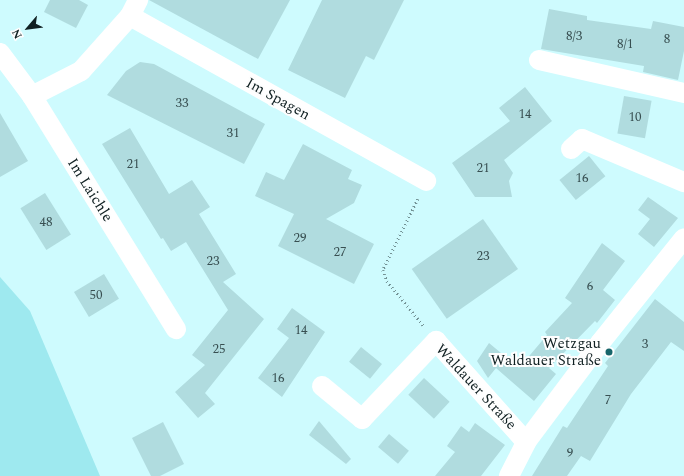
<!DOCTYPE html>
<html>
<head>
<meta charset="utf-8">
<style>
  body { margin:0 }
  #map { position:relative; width:684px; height:476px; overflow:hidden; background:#cefbfe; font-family:Spectral,serif }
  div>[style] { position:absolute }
  .green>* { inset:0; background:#9ee9ef }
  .building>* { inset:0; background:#b0dcdf; transform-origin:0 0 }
  .path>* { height:2.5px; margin-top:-1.25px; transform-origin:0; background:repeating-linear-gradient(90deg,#739295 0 1px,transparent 0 4px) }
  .minor>* { height:20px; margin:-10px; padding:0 10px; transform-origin:10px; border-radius:10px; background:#fff }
  .dots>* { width:11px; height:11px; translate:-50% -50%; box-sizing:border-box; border:2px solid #fefefe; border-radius:50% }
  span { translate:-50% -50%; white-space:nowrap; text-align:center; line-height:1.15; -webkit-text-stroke:4px #fefefe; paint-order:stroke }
  .number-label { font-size:13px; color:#384f51 }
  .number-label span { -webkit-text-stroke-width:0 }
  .street-label { font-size:15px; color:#102022 }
  .poi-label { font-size:15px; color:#102022 }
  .right { translate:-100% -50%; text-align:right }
  .north { position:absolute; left:8px; top:8px; width:40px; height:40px; -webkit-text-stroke:3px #fefefe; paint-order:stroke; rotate:242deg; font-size:11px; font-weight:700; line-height:16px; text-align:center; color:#102022 }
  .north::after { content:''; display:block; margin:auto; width:14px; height:18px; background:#102022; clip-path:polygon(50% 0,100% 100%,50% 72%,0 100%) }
</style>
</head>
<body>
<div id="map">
  <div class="green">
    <i style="clip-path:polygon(0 277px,30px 311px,100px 476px,0 476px)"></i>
  </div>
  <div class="building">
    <i style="clip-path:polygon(50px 0,79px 0,88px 5px,76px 28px,44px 12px)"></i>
    <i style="clip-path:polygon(149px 0,290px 0,258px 59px)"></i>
    <i style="clip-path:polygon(322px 0,404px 0,374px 60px,366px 56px,345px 98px,288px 70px)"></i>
    <i style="clip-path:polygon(549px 9px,587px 16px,587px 20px,651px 29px,653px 21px,684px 27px,684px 51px,678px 80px,643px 72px,644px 66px,541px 49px)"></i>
    <i style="clip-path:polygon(140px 62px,154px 64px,265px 124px,244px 164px,107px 95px,126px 71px)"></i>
    <i style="clip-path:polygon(525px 87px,552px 121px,504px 160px,513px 173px,509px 181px,512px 197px,475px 197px,452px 163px,510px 121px,499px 108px)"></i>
    <i style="left:624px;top:96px;width:28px;height:38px;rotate:10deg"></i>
    <i style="clip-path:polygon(0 113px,28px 161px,0 177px)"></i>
    <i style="clip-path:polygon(130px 128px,169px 194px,192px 180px,210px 207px,199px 214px,236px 274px,223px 282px,264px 319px,205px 393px,215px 404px,198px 418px,175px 392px,205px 365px,192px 355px,228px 310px,186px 242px,171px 251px,163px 238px,161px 239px,102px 144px)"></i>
    <i style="clip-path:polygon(303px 144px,352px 170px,348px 179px,362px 185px,354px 203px,326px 219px,374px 244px,354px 284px,278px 246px,294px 214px,255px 196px,266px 172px,284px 180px)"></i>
    <i style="left:589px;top:156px;width:26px;height:38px;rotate:51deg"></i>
    <i style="left:45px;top:193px;width:49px;height:29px;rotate:58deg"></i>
    <i style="clip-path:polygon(648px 197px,678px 218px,654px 247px,638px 234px,650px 219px,638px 210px)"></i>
    <i style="left:483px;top:219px;width:61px;height:87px;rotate:55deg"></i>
    <i style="clip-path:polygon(602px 243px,625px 261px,603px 290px,615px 300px,597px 323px,595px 321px,549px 368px,556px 374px,534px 401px,496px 368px,488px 378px,477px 361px,489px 343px,519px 368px,547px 335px,545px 332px,572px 303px,565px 298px)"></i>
    <i style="left:104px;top:274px;width:29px;height:35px;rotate:59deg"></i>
    <i style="clip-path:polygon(655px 299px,684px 322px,684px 351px,671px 342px,631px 394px,590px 461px,581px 456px,567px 476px,532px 476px,563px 426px,567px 428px,608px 366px,605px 363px)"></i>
    <i style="clip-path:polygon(292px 308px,325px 332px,282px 397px,258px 378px,289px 338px,277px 329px)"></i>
    <i style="left:361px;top:347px;width:27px;height:19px;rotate:39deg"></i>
    <i style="left:424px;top:378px;width:35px;height:23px;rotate:43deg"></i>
    <i style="clip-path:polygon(319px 421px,351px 459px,346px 464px,309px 435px)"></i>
    <i style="clip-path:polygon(163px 422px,184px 464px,160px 476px,151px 476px,132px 438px)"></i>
    <i style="clip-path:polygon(475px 423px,505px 445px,481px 476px,435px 476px,455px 452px,447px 446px,461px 426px,469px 432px)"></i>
    <i style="left:389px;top:434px;width:26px;height:17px;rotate:40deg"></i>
  </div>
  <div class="path">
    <i style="left:418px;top:199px;width:79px;rotate:116.2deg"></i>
    <i style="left:383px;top:270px;width:12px;rotate:70deg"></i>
    <i style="left:387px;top:281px;width:58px;rotate:50.6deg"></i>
  </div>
  <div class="minor">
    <i style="left:130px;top:16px;width:18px;rotate:-63deg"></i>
    <i style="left:0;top:53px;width:54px;rotate:53.3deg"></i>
    <i style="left:32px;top:96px;width:274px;rotate:58.3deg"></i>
    <i style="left:539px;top:60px;width:149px;rotate:12.8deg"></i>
    <i style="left:32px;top:96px;width:55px;rotate:-27deg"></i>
    <i style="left:81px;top:71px;width:74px;rotate:-48.3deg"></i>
    <i style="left:130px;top:16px;width:339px;rotate:29.1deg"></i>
    <i style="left:571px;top:149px;width:15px;rotate:-42deg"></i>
    <i style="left:582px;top:139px;width:111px;rotate:22.9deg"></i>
    <i style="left:322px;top:386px;width:52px;rotate:39.5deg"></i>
    <i style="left:362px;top:419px;width:108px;rotate:-46.5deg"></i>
    <i style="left:436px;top:341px;width:135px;rotate:48.3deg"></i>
    <i style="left:509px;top:476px;width:38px;rotate:-63deg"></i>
    <i style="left:526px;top:442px;width:124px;rotate:-53.2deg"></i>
    <i style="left:600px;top:343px;width:134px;rotate:-51.3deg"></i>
  </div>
  <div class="dots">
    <i style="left:609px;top:352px;background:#18666b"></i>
  </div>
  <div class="number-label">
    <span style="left:574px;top:36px">8/3</span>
    <span style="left:667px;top:39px">8</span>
    <span style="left:625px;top:44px">8/1</span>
    <span style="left:182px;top:103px">33</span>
    <span style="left:525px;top:114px">14</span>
    <span style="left:635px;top:117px">10</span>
    <span style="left:233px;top:133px">31</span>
    <span style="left:133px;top:164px">21</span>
    <span style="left:483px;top:168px">21</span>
    <span style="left:582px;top:178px">16</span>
    <span style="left:46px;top:222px">48</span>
    <span style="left:300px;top:238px">29</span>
    <span style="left:340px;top:252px">27</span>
    <span style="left:483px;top:256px">23</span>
    <span style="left:213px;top:261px">23</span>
    <span style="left:590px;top:286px">6</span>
    <span style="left:96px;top:295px">50</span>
    <span style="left:301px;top:330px">14</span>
    <span style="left:645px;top:344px">3</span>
    <span style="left:219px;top:349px">25</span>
    <span style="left:278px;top:378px">16</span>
    <span style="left:608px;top:400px">7</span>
    <span style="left:570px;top:453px">9</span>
  </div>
  <div class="street-label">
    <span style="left:278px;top:99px;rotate:29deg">Im Spagen</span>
    <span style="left:90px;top:190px;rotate:58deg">Im Laichle</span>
    <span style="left:476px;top:387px;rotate:47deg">Waldauer Straße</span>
  </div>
  <div class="poi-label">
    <span class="right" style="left:601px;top:352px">Wetzgau<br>Waldauer Straße</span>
  </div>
  <div class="north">N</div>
</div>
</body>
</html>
